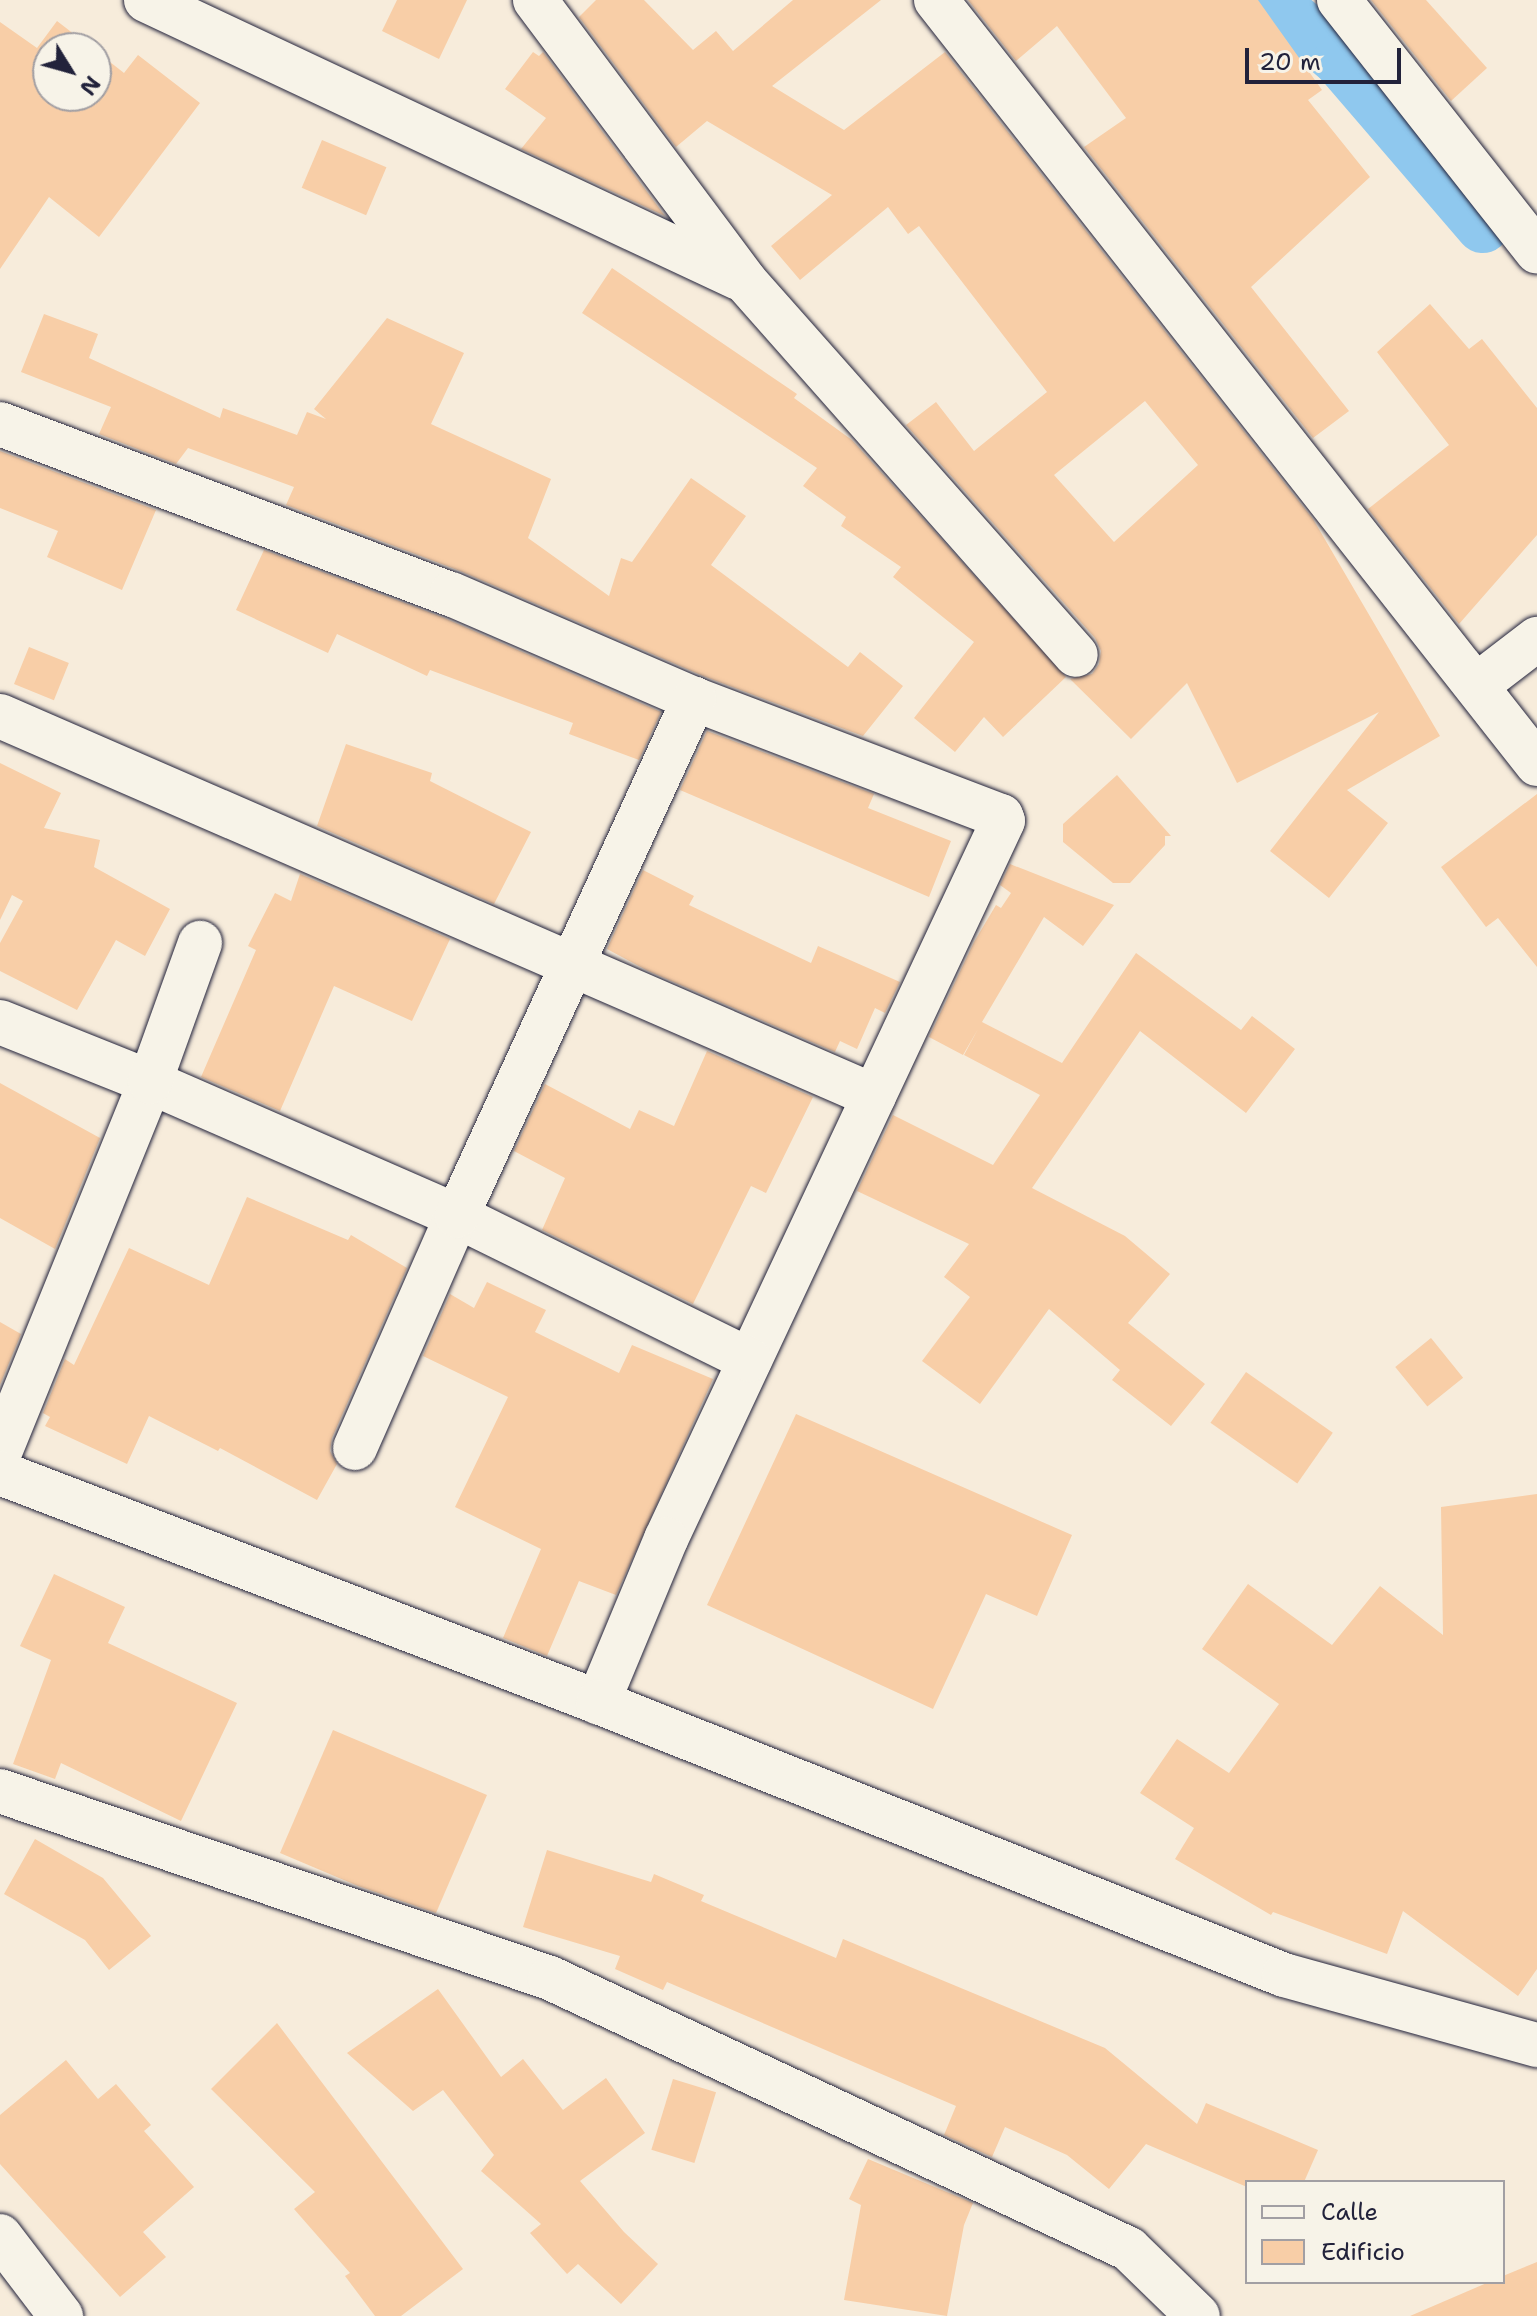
<!DOCTYPE html>
<html>
<head>
<meta charset="utf-8">
<style>
  body { margin:0 }
  #map { position:relative; width:1537px; height:2316px; overflow:hidden; background:#f7ecdb; font-family:"Shantell Sans",sans-serif }
  div>[style] { position:absolute }
  .canal>* { height:54px; margin:-27px; padding:0 27px; transform-origin:27px; border-radius:27px; background:#8fc8ee }
  .building>* { inset:0; background:#f8cea7; transform-origin:0 0 }
  .roads { filter:drop-shadow(0 0 2px #22223b) drop-shadow(0 0 2px #22223b) }
  .minor>* { height:44px; margin:-22px; padding:0 22px; transform-origin:22px; border-radius:22px; background:#f7f3e8 }
  span { translate:-50% -50%; white-space:nowrap; text-align:center; line-height:1.15; -webkit-text-stroke:6px #f7f3e8; paint-order:stroke }
  .legend { position:absolute; left:1245px; top:2180px; width:260px; height:104px; box-sizing:border-box; background:#f7f3e8; border:2px solid #a29fa3; margin:0; padding:10px 14px; list-style:none; font-size:24px; color:#22223b }
  .legend li { display:flex; align-items:center; gap:16px; height:40px }
  .legend b { width:40px; border:2px solid #a29fa3 }
  .north { position:absolute; left:32px; top:32px; width:80px; height:80px; box-sizing:border-box; background:#f7f3e8; border:2px solid #a29fa3; border-radius:50%; rotate:127deg; font-size:22px; font-weight:700; line-height:32px; text-align:center; color:#22223b }
  .north::after { content:''; display:block; margin:auto; width:28px; height:36px; background:#22223b; clip-path:polygon(50% 0,100% 100%,50% 72%,0 100%) }
  .scale { position:absolute; left:1245px; top:48px; width:156px; height:36px; box-sizing:border-box; border:4px solid #22223b; border-top:0; padding-left:10px; font-size:24px; line-height:28px; white-space:nowrap; color:#22223b; -webkit-text-stroke:6px #f7f3e8; paint-order:stroke }
</style>
</head>
<body>
<div id="map">
  <div class="canal">
    <i style="left:1270px;top:0;width:92px;rotate:40.6deg"></i>
    <i style="left:1340px;top:60px;width:219px;rotate:49.3deg"></i>
  </div>
  <div class="building">
    <i style="clip-path:polygon(397px 0,467px 0,439px 59px,382px 31px)"></i>
    <i style="clip-path:polygon(evenodd,596px 0,644px 0,693px 50px,716px 31px,733px 51px,793px 0,881px 0,772px 86px,844px 130px,945px 52px,1313px 519px,1440px 736px,1347px 790px,1388px 823px,1329px 898px,1270px 851px,1379px 712px,1237px 783px,1187px 683px,1131px 739px,1070px 679px,1092px 674px,1099px 664px,1101px 651px,1095px 638px,906px 425px,936px 402px,974px 451px,1047px 392px,919px 226px,908px 234px,888px 207px,800px 280px,771px 246px,832px 195px,707px 121px,676px 147px,579px 17px,596px 0,1145px 401px,1198px 465px,1114px 542px,1054px 475px,1145px 401px)"></i>
    <i style="clip-path:polygon(968px 0,1258px 0,1322px 90px,1308px 100px,1370px 177px,1251px 287px,1349px 411px,1313px 438px,1084px 147px,1126px 118px,1057px 26px,1016px 61px)"></i>
    <i style="clip-path:polygon(1371px 0,1426px 0,1487px 68px,1451px 101px)"></i>
    <i style="clip-path:polygon(57px 21px,92px 48px,48px 48px,48px 96px,96px 96px,96px 51px,124px 73px,138px 55px,200px 103px,99px 237px,49px 197px,0 269px,0 22px,37px 48px)"></i>
    <i style="clip-path:polygon(533px 52px,539px 56px,543px 52px,665px 216px,521px 149px,546px 118px,505px 89px)"></i>
    <i style="left:322px;top:140px;width:70px;height:52px;rotate:23deg"></i>
    <i style="clip-path:polygon(612px 268px,797px 394px,794px 398px,852px 440px,1066px 677px,1003px 737px,984px 717px,955px 752px,914px 718px,974px 642px,893px 577px,901px 567px,841px 526px,846px 517px,803px 486px,817px 468px,582px 313px)"></i>
    <i style="clip-path:polygon(1430px 304px,1469px 349px,1482px 339px,1537px 408px,1537px 535px,1459px 624px,1368px 509px,1449px 445px,1377px 352px)"></i>
    <i style="clip-path:polygon(44px 314px,98px 334px,89px 358px,220px 418px,223px 408px,297px 435px,307px 412px,326px 419px,314px 409px,387px 318px,464px 353px,431px 424px,551px 479px,528px 538px,609px 596px,621px 558px,632px 562px,691px 478px,746px 516px,711px 565px,848px 667px,860px 652px,903px 686px,863px 736px,703px 676px,460px 571px,286px 505px,294px 487px,188px 448px,176px 464px,99px 434px,111px 407px,21px 372px)"></i>
    <i style="clip-path:polygon(0 451px,156px 510px,122px 590px,47px 557px,58px 531px,0 508px)"></i>
    <i style="clip-path:polygon(264px 550px,442px 617px,661px 712px,639px 760px,569px 734px,573px 723px,430px 670px,427px 676px,337px 634px,328px 653px,236px 610px)"></i>
    <i style="left:29px;top:647px;width:43px;height:40px;rotate:22deg"></i>
    <i style="clip-path:polygon(707px 731px,874px 794px,868px 808px,951px 841px,929px 897px,680px 790px)"></i>
    <i style="clip-path:polygon(346px 744px,432px 773px,430px 781px,531px 832px,494px 904px,317px 826px)"></i>
    <i style="clip-path:polygon(0 763px,61px 793px,44px 828px,100px 840px,94px 867px,170px 909px,145px 956px,116px 940px,77px 1010px,0 971px,0 943px,23px 901px,12px 895px,0 920px)"></i>
    <i style="clip-path:polygon(1117px 775px,1171px 836px,1165px 836px,1165px 845px,1130px 883px,1113px 883px,1063px 842px,1063px 824px)"></i>
    <i style="clip-path:polygon(1537px 794px,1537px 967px,1498px 918px,1486px 927px,1441px 867px)"></i>
    <i style="clip-path:polygon(1010px 864px,1114px 905px,1083px 946px,1044px 917px,982px 1022px,1062px 1063px,1136px 953px,1241px 1030px,1252px 1016px,1295px 1049px,1246px 1113px,1140px 1031px,1032px 1188px,1125px 1236px,1170px 1274px,1128px 1323px,1205px 1384px,1171px 1426px,1112px 1380px,1120px 1370px,1049px 1309px,980px 1404px,922px 1361px,970px 1297px,944px 1277px,969px 1244px,857px 1191px,893px 1115px,993px 1165px,1040px 1095px,964px 1055px,978px 1029px,963px 1055px,929px 1037px,974px 942px,996px 905px,1001px 908px,1011px 893px,1000px 885px)"></i>
    <i style="clip-path:polygon(643px 870px,694px 896px,689px 905px,811px 963px,818px 946px,900px 982px,885px 1013px,875px 1008px,857px 1049px,840px 1041px,835px 1052px,648px 971px,607px 949px)"></i>
    <i style="clip-path:polygon(300px 874px,450px 939px,412px 1021px,334px 986px,280px 1111px,201px 1077px,256px 950px,248px 946px,275px 893px,291px 901px)"></i>
    <i style="clip-path:polygon(707px 1051px,813px 1097px,766px 1193px,751px 1186px,693px 1304px,542px 1230px,565px 1178px,514px 1151px,545px 1084px,630px 1129px,639px 1110px,674px 1126px)"></i>
    <i style="clip-path:polygon(0 1083px,100px 1138px,55px 1249px,0 1218px)"></i>
    <i style="clip-path:polygon(247px 1197px,348px 1240px,351px 1235px,407px 1268px,332px 1438px,330px 1451px,337px 1464px,317px 1500px,220px 1448px,218px 1451px,149px 1416px,127px 1464px,45px 1426px,50px 1417px,43px 1413px,65px 1359px,74px 1365px,129px 1248px,209px 1285px)"></i>
    <i style="clip-path:polygon(487px 1282px,546px 1310px,535px 1332px,619px 1373px,632px 1345px,713px 1379px,616px 1595px,579px 1581px,547px 1656px,503px 1638px,541px 1549px,455px 1507px,508px 1397px,423px 1356px,450px 1294px,474px 1308px)"></i>
    <i style="clip-path:polygon(0 1322px,21px 1334px,0 1385px)"></i>
    <i style="left:1431px;top:1338px;width:51px;height:46px;rotate:51deg"></i>
    <i style="left:1246px;top:1372px;width:106px;height:62px;rotate:35deg"></i>
    <i style="clip-path:polygon(796px 1414px,1072px 1535px,1037px 1616px,986px 1594px,933px 1709px,707px 1605px)"></i>
    <i style="clip-path:polygon(1537px 1494px,1537px 1969px,1518px 1996px,1403px 1911px,1387px 1954px,1273px 1912px,1271px 1915px,1175px 1859px,1194px 1828px,1140px 1793px,1177px 1739px,1229px 1773px,1279px 1704px,1202px 1649px,1248px 1584px,1332px 1645px,1380px 1586px,1443px 1635px,1441px 1507px)"></i>
    <i style="clip-path:polygon(54px 1574px,125px 1607px,108px 1643px,237px 1703px,181px 1821px,61px 1763px,55px 1779px,13px 1764px,51px 1660px,20px 1646px)"></i>
    <i style="clip-path:polygon(333px 1730px,487px 1795px,436px 1913px,358px 1886px,280px 1853px)"></i>
    <i style="clip-path:polygon(35px 1839px,103px 1878px,151px 1936px,109px 1970px,85px 1940px,4px 1894px)"></i>
    <i style="clip-path:polygon(547px 1850px,651px 1882px,654px 1874px,704px 1895px,701px 1901px,836px 1958px,843px 1939px,1105px 2048px,1197px 2124px,1206px 2103px,1318px 2150px,1304px 2182px,1247px 2182px,1247px 2187px,1146px 2144px,1109px 2189px,1067px 2155px,1005px 2127px,992px 2157px,944px 2135px,956px 2106px,667px 1982px,663px 1990px,615px 1969px,620px 1956px,523px 1927px)"></i>
    <i style="clip-path:polygon(438px 1989px,501px 2077px,523px 2059px,563px 2110px,606px 2078px,645px 2133px,580px 2181px,624px 2232px,658px 2264px,621px 2304px,578px 2264px,567px 2274px,530px 2233px,541px 2224px,481px 2171px,494px 2155px,443px 2090px,413px 2111px,347px 2053px)"></i>
    <i style="clip-path:polygon(277px 2023px,463px 2269px,401px 2316px,375px 2316px,345px 2276px,350px 2273px,294px 2209px,315px 2192px,211px 2089px)"></i>
    <i style="clip-path:polygon(66px 2060px,98px 2099px,116px 2084px,151px 2125px,144px 2131px,194px 2187px,143px 2232px,166px 2257px,120px 2297px,0 2164px,0 2115px)"></i>
    <i style="left:673px;top:2079px;width:45px;height:74px;rotate:17deg"></i>
    <i style="clip-path:polygon(868px 2159px,973px 2203px,964px 2225px,947px 2316px,844px 2300px,861px 2205px,849px 2199px)"></i>
    <i style="clip-path:polygon(1537px 2262px,1537px 2316px,1410px 2316px,1489px 2282px,1503px 2282px,1503px 2276px)"></i>
  </div>
  <div class="roads">
    <div class="minor">
      <i style="left:146px;top:0;width:654px;rotate:25.15deg"></i>
      <i style="left:535px;top:0;width:351px;rotate:53.2deg"></i>
      <i style="left:745px;top:281px;width:499px;rotate:48.5deg"></i>
      <i style="left:936px;top:0;width:972px;rotate:51.81deg"></i>
      <i style="left:1339px;top:0;width:320px;rotate:51.8deg"></i>
      <i style="left:0;top:424px;width:482px;rotate:20.7deg"></i>
      <i style="left:451px;top:594px;width:265px;rotate:23.4deg"></i>
      <i style="left:694px;top:699px;width:329px;rotate:20.9deg"></i>
      <i style="left:1001px;top:816px;width:5px;rotate:68deg"></i>
      <i style="left:1003px;top:821px;width:793px;rotate:115.14deg"></i>
      <i style="left:666px;top:1539px;width:177px;rotate:112.6deg"></i>
      <i style="left:1477px;top:685px;width:76px;rotate:-37.5deg"></i>
      <i style="left:0;top:716px;width:953px;rotate:23.5deg"></i>
      <i style="left:0;top:1022px;width:162px;rotate:21.8deg"></i>
      <i style="left:150px;top:1082px;width:335px;rotate:23.6deg"></i>
      <i style="left:457px;top:1216px;width:326px;rotate:26.2deg"></i>
      <i style="left:355px;top:1448px;width:253px;rotate:-66.3deg"></i>
      <i style="left:457px;top:1216px;width:569px;rotate:-65.37deg"></i>
      <i style="left:0;top:1452px;width:399px;rotate:-67.9deg"></i>
      <i style="left:150px;top:1082px;width:148px;rotate:-70.2deg"></i>
      <i style="left:0;top:1473px;width:640px;rotate:20.95deg"></i>
      <i style="left:598px;top:1702px;width:738px;rotate:21.7deg"></i>
      <i style="left:1284px;top:1975px;width:263px;rotate:15.5deg"></i>
      <i style="left:0;top:1791px;width:581px;rotate:18.78deg"></i>
      <i style="left:550px;top:1978px;width:639px;rotate:25.08deg"></i>
      <i style="left:1129px;top:2249px;width:96px;rotate:44.2deg"></i>
      <i style="left:0;top:2236px;width:101px;rotate:52.7deg"></i>
    </div>
  </div>
  <ul class="legend">
  <li><b style="height:10px;background:#f7f3e8"></b>Calle</li>
  <li><b style="height:22px;background:#f8cea7"></b>Edificio</li>
  </ul>
  <div class="north">N</div>
  <div class="scale">20 m</div>
</div>
</body>
</html>
